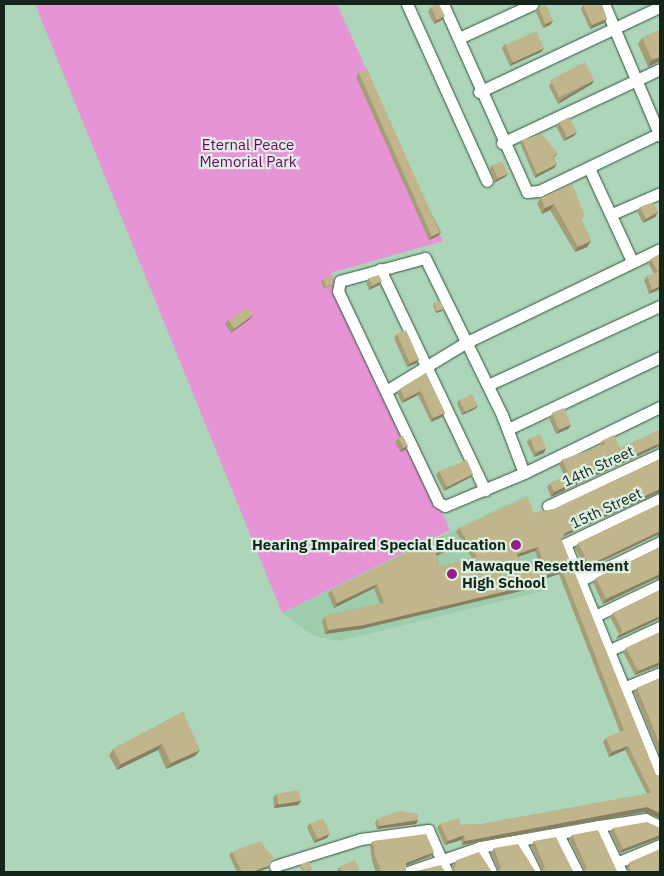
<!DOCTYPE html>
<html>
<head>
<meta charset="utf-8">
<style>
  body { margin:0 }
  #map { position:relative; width:664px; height:876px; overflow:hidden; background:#acd5b9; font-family:"IBM Plex Sans",sans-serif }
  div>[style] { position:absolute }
  .built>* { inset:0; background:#9dcdac }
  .green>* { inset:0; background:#e694d5 }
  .roads { filter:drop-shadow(0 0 1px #2f543c) drop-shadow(0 0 1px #2f543c) }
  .minor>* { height:11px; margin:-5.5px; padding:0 5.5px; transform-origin:5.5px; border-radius:5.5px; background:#fff }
  .wall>* { inset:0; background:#a59c78 }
  .shaded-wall>* { inset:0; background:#867f61 }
  .building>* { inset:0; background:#c0b58b; transform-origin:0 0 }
  .dots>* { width:14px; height:14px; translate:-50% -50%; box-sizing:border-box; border:2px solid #dcf0e2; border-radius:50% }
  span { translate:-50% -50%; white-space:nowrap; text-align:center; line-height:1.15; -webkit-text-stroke:4.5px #dcf0e2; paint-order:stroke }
  .park-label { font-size:15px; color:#740267 }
  .street-label { font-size:15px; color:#16251b }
  .poi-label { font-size:15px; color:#16251b; font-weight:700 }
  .right { translate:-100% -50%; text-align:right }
  .left { translate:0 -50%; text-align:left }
  .frame { position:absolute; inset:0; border:5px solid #16251b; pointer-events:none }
</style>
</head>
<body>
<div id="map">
  <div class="built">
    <i style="clip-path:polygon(527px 495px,546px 547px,536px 554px,547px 590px,338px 641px,314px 636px,282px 613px)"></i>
  </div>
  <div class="green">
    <i style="clip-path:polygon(35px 4px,337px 4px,443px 241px,331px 273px,450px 530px,282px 613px)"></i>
  </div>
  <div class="roads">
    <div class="minor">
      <i style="left:407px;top:4px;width:194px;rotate:65.7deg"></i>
      <i style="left:443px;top:4px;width:206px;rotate:65.9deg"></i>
      <i style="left:527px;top:192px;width:12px;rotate:-5deg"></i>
      <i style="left:539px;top:191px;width:134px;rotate:-25.6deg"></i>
      <i style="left:604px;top:4px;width:143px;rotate:67deg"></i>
      <i style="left:459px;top:38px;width:81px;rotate:-24.7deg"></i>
      <i style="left:479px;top:92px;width:200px;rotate:-25.2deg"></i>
      <i style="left:502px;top:143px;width:174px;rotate:-25.1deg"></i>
      <i style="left:589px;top:168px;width:102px;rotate:65.2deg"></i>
      <i style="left:612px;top:214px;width:52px;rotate:-23.6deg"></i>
      <i style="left:380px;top:269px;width:245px;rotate:64.6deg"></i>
      <i style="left:488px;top:385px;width:189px;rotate:-24.7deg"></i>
      <i style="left:386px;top:391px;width:92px;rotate:-31.3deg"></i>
      <i style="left:465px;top:343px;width:216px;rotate:-25.7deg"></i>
      <i style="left:508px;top:429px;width:168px;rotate:-25.3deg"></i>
      <i style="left:524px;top:473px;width:62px;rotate:-110.8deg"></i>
      <i style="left:502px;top:415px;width:175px;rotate:-116.1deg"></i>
      <i style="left:425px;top:258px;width:88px;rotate:164.9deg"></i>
      <i style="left:340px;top:281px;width:10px;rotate:101deg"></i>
      <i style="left:338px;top:291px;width:233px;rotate:64.6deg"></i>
      <i style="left:438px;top:502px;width:8px;rotate:30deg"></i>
      <i style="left:445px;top:506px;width:86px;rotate:-22.7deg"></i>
      <i style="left:524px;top:473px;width:151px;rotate:-25.9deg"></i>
      <i style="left:660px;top:499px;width:105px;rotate:154.7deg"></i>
      <i style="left:565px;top:544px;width:251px;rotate:67.7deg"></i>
      <i style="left:548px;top:506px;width:123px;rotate:-24.9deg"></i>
      <i style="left:581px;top:580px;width:88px;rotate:-25.7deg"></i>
      <i style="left:595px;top:616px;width:72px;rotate:-25.5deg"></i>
      <i style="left:608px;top:651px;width:57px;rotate:-24.8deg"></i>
      <i style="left:623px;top:688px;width:40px;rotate:-22deg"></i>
      <i style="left:599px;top:826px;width:51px;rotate:64.4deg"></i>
      <i style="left:558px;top:834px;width:42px;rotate:63.4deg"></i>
      <i style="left:520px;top:841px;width:34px;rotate:64deg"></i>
      <i style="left:480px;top:847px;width:27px;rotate:66deg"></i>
      <i style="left:616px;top:863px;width:48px;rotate:-22.2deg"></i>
      <i style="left:275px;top:866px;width:90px;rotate:-17.4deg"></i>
      <i style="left:361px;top:839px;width:68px;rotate:-7.7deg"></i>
      <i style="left:428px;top:830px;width:46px;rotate:65.7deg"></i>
      <i style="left:408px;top:872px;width:76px;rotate:-19.1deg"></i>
      <i style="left:480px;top:847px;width:121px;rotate:-10deg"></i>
      <i style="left:599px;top:826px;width:47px;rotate:-8.7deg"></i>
      <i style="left:645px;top:819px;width:17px;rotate:25deg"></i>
    </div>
  </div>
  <div class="wall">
    <i style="clip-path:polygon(583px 5px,607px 19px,604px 23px,590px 29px,581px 9px)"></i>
    <i style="clip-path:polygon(431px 7px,442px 20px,434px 24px,428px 12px)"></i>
    <i style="clip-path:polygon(539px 8px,553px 21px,550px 25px,543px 28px,536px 12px)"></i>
    <i style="clip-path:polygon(660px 30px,660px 61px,648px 67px,638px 44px,642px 38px)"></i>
    <i style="clip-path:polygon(505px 44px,544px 48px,541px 52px,510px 66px,502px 48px)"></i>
    <i style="clip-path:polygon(359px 72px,441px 232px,438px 236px,429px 240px,356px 77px)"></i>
    <i style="clip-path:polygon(552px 82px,592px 84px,558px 104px,549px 86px)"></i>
    <i style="clip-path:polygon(559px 122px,574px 136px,564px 141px,556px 126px)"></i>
    <i style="clip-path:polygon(522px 140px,558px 154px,554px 158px,557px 164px,554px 168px,535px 178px,520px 143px)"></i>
    <i style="clip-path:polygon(492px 165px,508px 174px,505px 177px,494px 183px,490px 169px)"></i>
    <i style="clip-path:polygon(572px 184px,582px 221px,591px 241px,587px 247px,575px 252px,550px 210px,542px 214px,537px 203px,541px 198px)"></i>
    <i style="clip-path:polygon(640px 207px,658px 212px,655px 217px,643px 223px,637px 211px)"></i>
    <i style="clip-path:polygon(660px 254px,660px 289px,649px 294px,644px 280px,647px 276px,654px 274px,648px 263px,651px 259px)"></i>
    <i style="clip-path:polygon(369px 278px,379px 285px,369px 290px,366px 282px)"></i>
    <i style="clip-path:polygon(323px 279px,333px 284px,331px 286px,324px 289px,321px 281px)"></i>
    <i style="clip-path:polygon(434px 303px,444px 309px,442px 311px,436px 313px,433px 305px)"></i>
    <i style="clip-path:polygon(250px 319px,231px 333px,225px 324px,228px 320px)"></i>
    <i style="clip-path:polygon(397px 334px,419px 359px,417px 363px,407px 367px,394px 338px)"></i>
    <i style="clip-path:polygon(426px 373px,445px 413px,442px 417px,431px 422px,418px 395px,402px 403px,397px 393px,400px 389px)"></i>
    <i style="clip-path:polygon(459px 400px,478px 406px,475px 409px,462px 415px,457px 403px)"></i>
    <i style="clip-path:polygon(552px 414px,571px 425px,568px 429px,556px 434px,549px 418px)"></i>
    <i style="clip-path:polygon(660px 430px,660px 449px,657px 447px,551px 497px,547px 487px,550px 483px,565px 477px,559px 464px,562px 460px,601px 446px,600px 444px,603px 440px,620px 448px)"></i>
    <i style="clip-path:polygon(398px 438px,408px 446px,405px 450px,400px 452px,395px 442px)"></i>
    <i style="clip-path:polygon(530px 438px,544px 453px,534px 457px,527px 442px)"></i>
    <i style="clip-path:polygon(evenodd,660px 459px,660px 492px,562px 537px,561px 539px,656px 775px,660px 776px,644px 812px,462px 845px,461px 840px,445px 845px,437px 828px,440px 824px,461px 825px,482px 824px,647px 794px,625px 750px,609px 757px,603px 742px,606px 738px,620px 732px,559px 574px,544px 579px,545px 582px,542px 586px,361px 629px,325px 634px,322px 621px,325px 616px,380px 604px,374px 588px,334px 608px,328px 594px,331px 590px,448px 548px,445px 552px,437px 556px,439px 567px,472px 558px,456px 532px,459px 528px,554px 509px,660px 459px,535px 551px,540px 566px,523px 570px,518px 557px,535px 551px)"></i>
    <i style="clip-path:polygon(439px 471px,473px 474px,471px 477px,444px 491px,436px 475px)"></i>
    <i style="clip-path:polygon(660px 504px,660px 537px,657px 535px,586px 569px,575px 548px,578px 543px)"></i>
    <i style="clip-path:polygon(660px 547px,660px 580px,657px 578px,603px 604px,593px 583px,596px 578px)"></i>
    <i style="clip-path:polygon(660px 590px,660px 621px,657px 620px,616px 639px,619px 634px,610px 617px,613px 613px)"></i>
    <i style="clip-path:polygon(660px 632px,660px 667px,658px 666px,635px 675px,623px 652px,626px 648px)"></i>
    <i style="clip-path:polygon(660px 678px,660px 757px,634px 692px,637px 688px)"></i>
    <i style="clip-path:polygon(183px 712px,195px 756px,166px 769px,158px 750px,117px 770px,109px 755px,113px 749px)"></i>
    <i style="clip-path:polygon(276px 794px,301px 801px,298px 805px,274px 808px,273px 798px)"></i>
    <i style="clip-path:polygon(377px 819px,418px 820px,416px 824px,377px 829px,375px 823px)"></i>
    <i style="clip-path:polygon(310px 823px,327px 838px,314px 843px,307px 827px)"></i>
    <i style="clip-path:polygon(613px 828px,660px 828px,660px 838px,620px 853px,610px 832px)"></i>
    <i style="clip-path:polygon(572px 835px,617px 871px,584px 871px,569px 839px)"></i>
    <i style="clip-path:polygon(373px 841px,431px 856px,406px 866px,406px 872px,376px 872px,372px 861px,370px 845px)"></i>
    <i style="clip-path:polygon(534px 841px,573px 871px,542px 871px,531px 846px)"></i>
    <i style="clip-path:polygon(494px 848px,536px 872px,498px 871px,491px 853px)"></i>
    <i style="clip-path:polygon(232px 852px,268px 868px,258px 872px,237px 872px,229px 855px)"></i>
    <i style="clip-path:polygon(457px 860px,492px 872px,451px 872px,454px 864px)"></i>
    <i style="clip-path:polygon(630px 862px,660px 872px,627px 872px,627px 867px)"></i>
    <i style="clip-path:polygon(301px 864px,312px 868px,311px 870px,306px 872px,303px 872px,300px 866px)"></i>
    <i style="clip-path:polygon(339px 867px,360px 872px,337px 872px,337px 871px)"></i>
  </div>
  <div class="shaded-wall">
    <i style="clip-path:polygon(445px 16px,442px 20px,434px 24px,437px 20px)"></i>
    <i style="clip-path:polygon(607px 19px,604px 23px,590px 29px,592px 25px)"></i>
    <i style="clip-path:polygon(553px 21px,550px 25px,543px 28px,546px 24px)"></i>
    <i style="clip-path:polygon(544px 48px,541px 52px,510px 66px,513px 62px)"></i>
    <i style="clip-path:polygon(660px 57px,660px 61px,648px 67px,652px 60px)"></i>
    <i style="clip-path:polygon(594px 80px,592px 84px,558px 104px,561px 100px)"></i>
    <i style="clip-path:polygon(577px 132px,574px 136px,564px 141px,567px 137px)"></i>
    <i style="clip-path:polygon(557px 164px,554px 168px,535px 178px,537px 174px)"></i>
    <i style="clip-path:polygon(508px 174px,505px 177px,494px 183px,497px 179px)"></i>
    <i style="clip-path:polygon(554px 204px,550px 210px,542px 214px,545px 208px)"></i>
    <i style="clip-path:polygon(658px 212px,655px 217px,643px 223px,646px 219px)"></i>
    <i style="clip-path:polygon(441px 232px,438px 236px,429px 240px,432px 236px)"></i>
    <i style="clip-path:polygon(591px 241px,587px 247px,575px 252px,578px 247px)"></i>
    <i style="clip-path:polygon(382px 281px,379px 285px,369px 290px,372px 286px)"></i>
    <i style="clip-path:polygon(660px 286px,660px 289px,649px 294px,652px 290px)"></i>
    <i style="clip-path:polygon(444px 309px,442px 311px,436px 313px,437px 311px)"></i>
    <i style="clip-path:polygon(253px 315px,250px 319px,231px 333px,234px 329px)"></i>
    <i style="clip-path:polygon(419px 359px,417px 363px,407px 367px,410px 363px)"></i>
    <i style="clip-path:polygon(421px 391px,418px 395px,402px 403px,405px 399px)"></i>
    <i style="clip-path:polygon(478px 406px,475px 409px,462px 415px,464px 412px)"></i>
    <i style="clip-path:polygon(445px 413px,442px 417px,431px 422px,433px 418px)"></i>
    <i style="clip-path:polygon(571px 425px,568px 429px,556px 434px,559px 430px)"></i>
    <i style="clip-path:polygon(660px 443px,657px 447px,551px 497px,554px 492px)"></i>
    <i style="clip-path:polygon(408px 446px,405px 450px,400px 452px,403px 448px)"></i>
    <i style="clip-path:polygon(546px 448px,544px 453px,534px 457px,537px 453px)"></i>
    <i style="clip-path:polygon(473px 474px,471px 477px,444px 491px,447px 487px)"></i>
    <i style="clip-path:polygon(660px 489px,660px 492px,562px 537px,565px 533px)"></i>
    <i style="clip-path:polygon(660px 531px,660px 537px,657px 535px,586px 569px,589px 565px)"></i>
    <i style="clip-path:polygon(538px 547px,535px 551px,514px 558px,517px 554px)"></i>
    <i style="clip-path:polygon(448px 548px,445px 552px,433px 557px,436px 553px)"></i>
    <i style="clip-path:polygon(562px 570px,559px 574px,540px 580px,543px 576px)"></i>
    <i style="clip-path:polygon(660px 574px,660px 580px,657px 578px,603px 604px,606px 599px)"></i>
    <i style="clip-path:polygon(545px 582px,542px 586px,361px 629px,325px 634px,328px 630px)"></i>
    <i style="clip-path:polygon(377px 584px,374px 588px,334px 608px,337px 603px)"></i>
    <i style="clip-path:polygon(660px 616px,657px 620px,616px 639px,619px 635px)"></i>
    <i style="clip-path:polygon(660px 662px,658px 666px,635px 675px,638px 671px)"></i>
    <i style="clip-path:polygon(162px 744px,158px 750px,117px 770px,121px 764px)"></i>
    <i style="clip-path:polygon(628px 746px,625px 750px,609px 757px,612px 752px)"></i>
    <i style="clip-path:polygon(200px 750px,195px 756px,166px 769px,171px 763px)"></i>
    <i style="clip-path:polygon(301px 801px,298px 805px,274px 808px,277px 804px)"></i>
    <i style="clip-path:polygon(647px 807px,660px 813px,660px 818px,644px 812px,462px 845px,465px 841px)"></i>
    <i style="clip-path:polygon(418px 820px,416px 824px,377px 829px,379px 826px)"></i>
    <i style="clip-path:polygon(330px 833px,327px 838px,314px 843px,317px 839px)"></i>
    <i style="clip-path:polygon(464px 835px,461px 840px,445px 845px,448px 841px)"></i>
    <i style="clip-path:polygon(660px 835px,660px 838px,620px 853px,623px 849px)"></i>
    <i style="clip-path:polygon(434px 852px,431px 856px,403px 867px,406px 863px)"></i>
    <i style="clip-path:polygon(270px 865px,268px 868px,258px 872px,252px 872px)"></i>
  </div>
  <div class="building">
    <i style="clip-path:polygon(438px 4px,439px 4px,445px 16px,437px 20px,431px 7px)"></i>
    <i style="clip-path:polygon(586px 4px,602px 4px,607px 19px,592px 25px,583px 5px)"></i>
    <i style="left:546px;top:5px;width:17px;height:8px;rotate:66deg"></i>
    <i style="clip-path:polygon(660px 30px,660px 57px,652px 60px,642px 38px)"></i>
    <i style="left:536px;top:31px;width:19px;height:34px;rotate:65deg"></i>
    <i style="left:585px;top:62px;width:20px;height:39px;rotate:63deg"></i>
    <i style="left:367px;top:69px;width:179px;height:9px;rotate:66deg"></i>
    <i style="left:569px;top:117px;width:17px;height:11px;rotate:62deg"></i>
    <i style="clip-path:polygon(542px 134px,558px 154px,553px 156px,557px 164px,537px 174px,522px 140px)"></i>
    <i style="left:502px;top:161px;width:14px;height:11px;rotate:65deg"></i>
    <i style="clip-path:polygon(572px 184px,585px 216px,581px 218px,591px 241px,578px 247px,554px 204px,545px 208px,541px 198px)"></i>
    <i style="clip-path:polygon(653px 202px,658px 212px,646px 219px,640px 207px)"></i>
    <i style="clip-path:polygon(660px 254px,660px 270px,657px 271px,651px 259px)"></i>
    <i style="clip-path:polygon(660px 271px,660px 286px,652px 290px,647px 276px)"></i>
    <i style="clip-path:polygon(332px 275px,333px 284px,326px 287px,323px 279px)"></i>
    <i style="clip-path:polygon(379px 275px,382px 281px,372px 286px,369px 278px)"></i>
    <i style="clip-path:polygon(440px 301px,444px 309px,437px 311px,434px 303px)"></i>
    <i style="left:247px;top:307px;width:10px;height:23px;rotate:53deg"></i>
    <i style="left:406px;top:330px;width:32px;height:10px;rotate:66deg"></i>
    <i style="clip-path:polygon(426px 373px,445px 413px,433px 418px,421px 391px,405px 399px,400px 389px)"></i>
    <i style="left:472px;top:394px;width:13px;height:14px;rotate:63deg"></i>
    <i style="left:564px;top:408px;width:18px;height:13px;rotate:68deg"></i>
    <i style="clip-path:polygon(660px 430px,660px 443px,554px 492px,550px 483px,569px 475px,562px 460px,605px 444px,603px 440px,614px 435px,620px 448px)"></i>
    <i style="left:540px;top:434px;width:15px;height:11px;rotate:67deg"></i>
    <i style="left:403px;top:436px;width:11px;height:5px;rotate:63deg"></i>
    <i style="clip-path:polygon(evenodd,660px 459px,660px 489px,565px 533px,561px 539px,656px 775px,660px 776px,660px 813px,647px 807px,465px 841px,464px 835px,448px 841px,440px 824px,459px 818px,461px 825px,482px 824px,651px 793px,628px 746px,612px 752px,606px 738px,624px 730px,562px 570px,543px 576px,545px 582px,364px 625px,328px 630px,325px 616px,384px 603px,377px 584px,337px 603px,331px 590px,401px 555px,443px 536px,448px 548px,436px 553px,439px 567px,477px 557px,459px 528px,527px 497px,534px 513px,554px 509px,660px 459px,538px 547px,544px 565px,523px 570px,517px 554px,538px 547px)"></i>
    <i style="clip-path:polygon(467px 460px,473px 474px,447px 487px,439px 471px)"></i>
    <i style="clip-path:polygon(660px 504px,660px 531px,589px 565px,578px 543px)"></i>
    <i style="clip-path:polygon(660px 547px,660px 574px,606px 599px,596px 578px)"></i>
    <i style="clip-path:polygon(660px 590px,660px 616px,619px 635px,622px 630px,613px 613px)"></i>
    <i style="clip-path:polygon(660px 632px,660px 662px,638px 671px,626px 648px)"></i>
    <i style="clip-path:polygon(660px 678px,660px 745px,637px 688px)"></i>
    <i style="clip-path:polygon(183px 712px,200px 750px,171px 763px,162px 744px,121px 764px,113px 749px)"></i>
    <i style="left:299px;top:790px;width:11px;height:23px;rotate:80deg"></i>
    <i style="clip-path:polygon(400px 811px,418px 814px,418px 820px,379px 826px,377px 819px)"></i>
    <i style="left:323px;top:818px;width:17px;height:14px;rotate:65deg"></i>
    <i style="clip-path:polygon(647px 822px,660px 828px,660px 835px,623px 849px,613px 828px)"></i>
    <i style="clip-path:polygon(598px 830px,617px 871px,619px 872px,583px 872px,587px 868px,572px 835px)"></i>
    <i style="clip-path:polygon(426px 834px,434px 852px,406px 863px,406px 872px,381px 872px,375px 856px,373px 841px)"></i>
    <i style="clip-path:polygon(556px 837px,573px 871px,575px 872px,541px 872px,545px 868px,534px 841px)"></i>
    <i style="clip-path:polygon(260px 841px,273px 857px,270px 865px,252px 872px,242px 872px,232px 852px)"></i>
    <i style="clip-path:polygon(518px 844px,536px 872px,497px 872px,501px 868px,494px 848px)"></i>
    <i style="clip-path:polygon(660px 849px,660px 872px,629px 872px,630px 872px,630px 862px)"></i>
    <i style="clip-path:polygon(479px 852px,492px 872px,453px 872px,457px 860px)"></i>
    <i style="clip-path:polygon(355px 860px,360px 872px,342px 872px,339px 867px)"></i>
    <i style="left:309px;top:861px;width:8px;height:9px;rotate:67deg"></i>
    <i style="clip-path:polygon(441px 865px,445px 872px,412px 872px)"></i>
    <i style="clip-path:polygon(296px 870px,297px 872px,286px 872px)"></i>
  </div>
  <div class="dots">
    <i style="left:516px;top:545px;background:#912081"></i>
    <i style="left:452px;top:574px;background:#912081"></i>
  </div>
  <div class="park-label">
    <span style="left:248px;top:153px">Eternal Peace<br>Memorial Park</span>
  </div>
  <div class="street-label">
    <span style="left:598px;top:466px;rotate:-25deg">14th Street</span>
    <span style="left:606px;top:508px;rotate:-25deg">15th Street</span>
  </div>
  <div class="poi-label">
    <span class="right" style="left:506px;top:545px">Hearing Impaired Special Education</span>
    <span class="left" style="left:462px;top:574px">Mawaque Resettlement<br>High School</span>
  </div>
  <div class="frame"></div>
</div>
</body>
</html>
